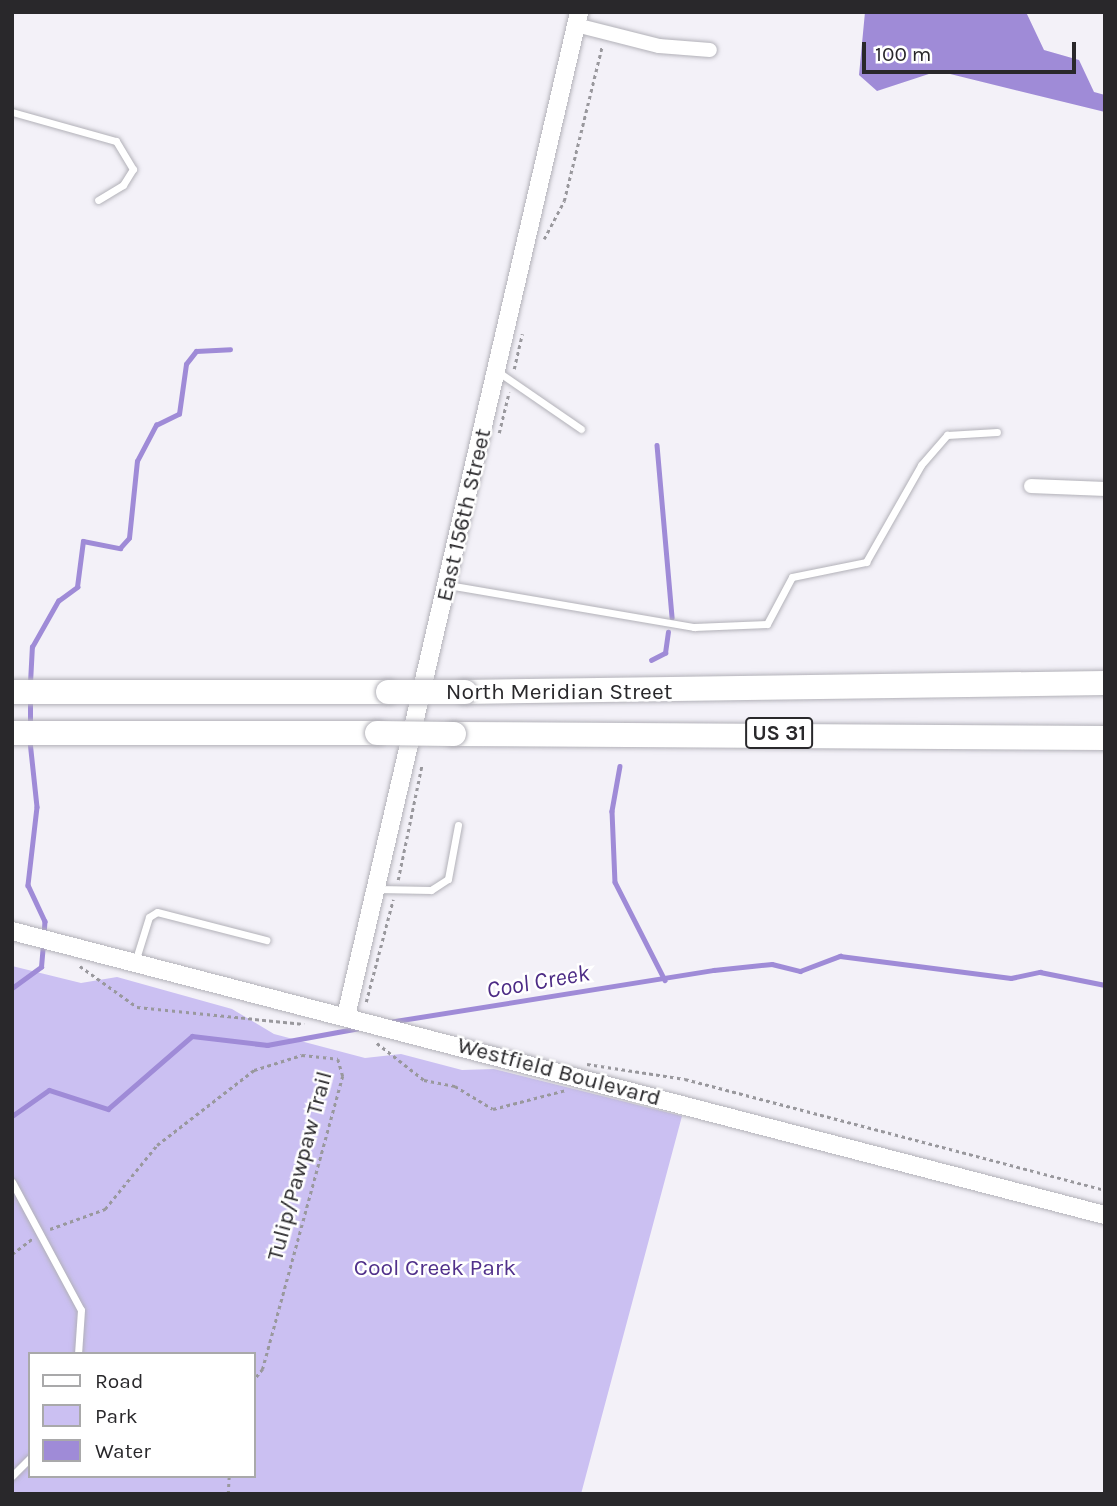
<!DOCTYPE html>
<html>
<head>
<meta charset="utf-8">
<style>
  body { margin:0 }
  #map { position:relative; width:1117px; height:1506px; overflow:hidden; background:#f3f1f8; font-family:Karla,sans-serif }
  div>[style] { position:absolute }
  .green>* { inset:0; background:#cbc0f2 }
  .water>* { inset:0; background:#9f8bd7 }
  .stream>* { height:4.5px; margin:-2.25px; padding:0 2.25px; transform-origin:2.25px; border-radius:2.25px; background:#9f8bd7 }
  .path>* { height:2.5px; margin-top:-1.25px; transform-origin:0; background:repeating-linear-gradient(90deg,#99989d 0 3.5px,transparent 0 7px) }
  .roads { filter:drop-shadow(0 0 2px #b2b1b8) drop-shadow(0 0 2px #b2b1b8) }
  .service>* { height:7px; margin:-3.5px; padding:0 3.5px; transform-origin:3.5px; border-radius:3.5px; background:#fff }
  .minor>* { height:14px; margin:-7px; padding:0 7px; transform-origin:7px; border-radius:7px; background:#fff }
  .tertiary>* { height:18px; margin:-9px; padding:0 9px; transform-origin:9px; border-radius:9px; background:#fff }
  .motorway>* { height:24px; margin:-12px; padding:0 12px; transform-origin:12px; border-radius:12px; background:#fff }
  .bridges { filter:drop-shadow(0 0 2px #b2b1b8) drop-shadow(0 0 2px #b2b1b8) }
  .motorway-bridge>* { height:24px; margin:-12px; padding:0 12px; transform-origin:12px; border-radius:12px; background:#fff }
  span { translate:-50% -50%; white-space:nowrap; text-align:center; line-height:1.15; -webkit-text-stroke:5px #fff; paint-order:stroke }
  .shield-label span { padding:2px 5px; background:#fff; border:2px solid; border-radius:5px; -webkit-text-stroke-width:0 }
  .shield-label { font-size:21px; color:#29282b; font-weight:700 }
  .street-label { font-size:23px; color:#29282b }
  .park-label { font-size:23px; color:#51318b }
  .water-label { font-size:24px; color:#4c2b85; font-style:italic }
  .frame { position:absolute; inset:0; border:14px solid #29282b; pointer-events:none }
  .legend { position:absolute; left:28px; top:1352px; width:228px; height:126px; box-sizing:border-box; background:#fff; border:2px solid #a9a9aa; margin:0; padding:9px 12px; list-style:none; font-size:21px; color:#29282b }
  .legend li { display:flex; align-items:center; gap:14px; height:35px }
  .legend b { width:35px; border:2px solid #a9a9aa }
  .scale { position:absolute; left:862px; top:42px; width:214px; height:32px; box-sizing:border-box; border:4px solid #29282b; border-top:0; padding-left:9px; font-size:21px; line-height:24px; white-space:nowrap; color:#29282b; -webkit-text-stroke:5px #fff; paint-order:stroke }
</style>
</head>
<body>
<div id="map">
  <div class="green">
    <i style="clip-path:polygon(evenodd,12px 966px,81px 983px,117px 977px,232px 1009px,274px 1034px,365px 1058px,401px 1054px,462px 1070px,494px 1069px,682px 1116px,581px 1494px,12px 1494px,12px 966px,30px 1354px,254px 1354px,254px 1476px,30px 1476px,30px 1354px)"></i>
  </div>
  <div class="water">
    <i style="clip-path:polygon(865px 12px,1026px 12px,1044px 50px,1079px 60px,1094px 92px,1105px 95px,1105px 112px,938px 71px,877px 91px,859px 75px)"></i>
  </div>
  <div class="stream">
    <i style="left:657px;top:445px;width:173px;rotate:85deg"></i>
    <i style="left:651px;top:660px;width:16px;rotate:-27deg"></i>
    <i style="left:665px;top:653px;width:21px;rotate:-82deg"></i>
    <i style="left:30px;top:683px;width:36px;rotate:-87deg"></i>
    <i style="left:32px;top:647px;width:53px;rotate:-60.5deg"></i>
    <i style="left:58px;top:601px;width:24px;rotate:-36deg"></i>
    <i style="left:77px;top:587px;width:46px;rotate:-82.6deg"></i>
    <i style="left:83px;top:541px;width:38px;rotate:11deg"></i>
    <i style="left:120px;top:548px;width:13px;rotate:-48deg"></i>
    <i style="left:129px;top:538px;width:77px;rotate:-84.1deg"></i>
    <i style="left:137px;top:461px;width:41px;rotate:-62.2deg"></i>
    <i style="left:156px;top:425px;width:25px;rotate:-26deg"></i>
    <i style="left:179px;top:414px;width:50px;rotate:-82deg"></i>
    <i style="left:186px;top:364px;width:16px;rotate:-52deg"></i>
    <i style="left:196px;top:351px;width:34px;rotate:-3deg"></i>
    <i style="left:30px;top:725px;width:26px;rotate:-90deg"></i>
    <i style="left:30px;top:741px;width:66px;rotate:83.9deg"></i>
    <i style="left:37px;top:807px;width:79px;rotate:96.6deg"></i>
    <i style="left:28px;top:885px;width:40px;rotate:65deg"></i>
    <i style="left:45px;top:921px;width:15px;rotate:94deg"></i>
    <i style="left:620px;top:766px;width:46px;rotate:100.1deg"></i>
    <i style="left:612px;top:811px;width:71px;rotate:87.6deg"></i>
    <i style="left:615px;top:882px;width:110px;rotate:63deg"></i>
    <i style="left:12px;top:988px;width:36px;rotate:-36deg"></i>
    <i style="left:41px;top:967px;width:22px;rotate:-85deg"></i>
    <i style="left:389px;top:1022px;width:329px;rotate:-9.1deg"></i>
    <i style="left:714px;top:970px;width:58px;rotate:-5.9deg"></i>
    <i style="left:772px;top:964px;width:29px;rotate:14deg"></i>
    <i style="left:800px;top:971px;width:43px;rotate:-20.6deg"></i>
    <i style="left:840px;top:956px;width:172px;rotate:7.3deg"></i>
    <i style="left:1011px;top:978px;width:30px;rotate:-12deg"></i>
    <i style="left:1040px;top:972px;width:66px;rotate:11.3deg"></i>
    <i style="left:12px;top:1116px;width:45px;rotate:-35.1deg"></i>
    <i style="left:49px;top:1090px;width:62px;rotate:17.9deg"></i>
    <i style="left:108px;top:1109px;width:111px;rotate:-41deg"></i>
    <i style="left:192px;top:1036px;width:76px;rotate:6.8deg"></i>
    <i style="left:267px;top:1045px;width:95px;rotate:-10.4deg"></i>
  </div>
  <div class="path">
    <i style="left:544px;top:239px;width:43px;rotate:-62.2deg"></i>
    <i style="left:564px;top:201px;width:160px;rotate:-76.2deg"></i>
    <i style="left:514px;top:369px;width:36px;rotate:-77deg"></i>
    <i style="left:499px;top:433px;width:42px;rotate:-76.3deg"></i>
    <i style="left:398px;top:880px;width:118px;rotate:-78.3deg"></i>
    <i style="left:80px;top:966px;width:70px;rotate:35.7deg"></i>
    <i style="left:137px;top:1007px;width:168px;rotate:5.8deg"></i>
    <i style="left:366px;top:1002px;width:106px;rotate:-75.2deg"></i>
    <i style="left:377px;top:1043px;width:60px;rotate:38.2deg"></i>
    <i style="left:424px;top:1080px;width:32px;rotate:11deg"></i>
    <i style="left:455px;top:1086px;width:44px;rotate:31.2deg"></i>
    <i style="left:493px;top:1109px;width:75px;rotate:-14.6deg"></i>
    <i style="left:587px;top:1064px;width:99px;rotate:8.7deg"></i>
    <i style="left:685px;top:1079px;width:434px;rotate:14.8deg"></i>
    <i style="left:50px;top:1229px;width:59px;rotate:-20deg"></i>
    <i style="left:105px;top:1209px;width:82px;rotate:-50.9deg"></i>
    <i style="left:157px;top:1145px;width:123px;rotate:-37.7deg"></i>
    <i style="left:254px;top:1070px;width:50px;rotate:-17.4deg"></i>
    <i style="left:302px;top:1055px;width:36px;rotate:6deg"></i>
    <i style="left:338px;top:1059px;width:18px;rotate:74deg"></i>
    <i style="left:343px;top:1076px;width:304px;rotate:105.3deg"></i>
    <i style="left:263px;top:1369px;width:14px;rotate:129deg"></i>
    <i style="left:12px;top:1254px;width:25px;rotate:-37deg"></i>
    <i style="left:228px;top:1494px;width:18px;rotate:-87deg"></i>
  </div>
  <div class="roads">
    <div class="service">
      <i style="left:12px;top:112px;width:108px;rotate:15.6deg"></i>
      <i style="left:116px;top:141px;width:33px;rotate:59deg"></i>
      <i style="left:133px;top:169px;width:19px;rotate:122deg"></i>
      <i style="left:123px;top:185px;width:29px;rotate:149deg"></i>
      <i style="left:497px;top:371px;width:102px;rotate:34.6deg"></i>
      <i style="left:448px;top:585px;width:250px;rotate:9.7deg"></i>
      <i style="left:694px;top:627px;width:73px;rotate:-2.4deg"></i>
      <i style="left:767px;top:624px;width:53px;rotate:-62deg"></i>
      <i style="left:792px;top:577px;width:76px;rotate:-11.5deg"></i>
      <i style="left:866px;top:562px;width:112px;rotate:-60.4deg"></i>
      <i style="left:921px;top:465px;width:40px;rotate:-49deg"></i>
      <i style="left:947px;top:435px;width:50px;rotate:-3.4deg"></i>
      <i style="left:377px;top:889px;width:54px;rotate:1.1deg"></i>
      <i style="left:431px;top:890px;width:20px;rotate:-33deg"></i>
      <i style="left:448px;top:879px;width:55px;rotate:-79.5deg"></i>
      <i style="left:135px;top:962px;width:47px;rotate:-72.7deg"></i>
      <i style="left:149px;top:917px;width:9px;rotate:-32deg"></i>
      <i style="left:157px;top:912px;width:113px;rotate:14.4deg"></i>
      <i style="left:12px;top:1182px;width:145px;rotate:61.7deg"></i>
      <i style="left:81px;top:1310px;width:44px;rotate:93.9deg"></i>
      <i style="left:12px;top:1476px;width:25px;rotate:-45deg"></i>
    </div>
    <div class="minor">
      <i style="left:576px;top:25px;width:86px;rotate:14.2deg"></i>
      <i style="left:659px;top:46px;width:51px;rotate:4.5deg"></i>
      <i style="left:1031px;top:486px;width:74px;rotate:2.3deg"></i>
    </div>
    <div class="tertiary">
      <i style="left:12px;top:931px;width:1129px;rotate:14.57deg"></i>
      <i style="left:346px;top:1016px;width:1031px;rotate:-76.93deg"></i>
    </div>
    <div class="motorway">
      <i style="left:12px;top:692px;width:376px"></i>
      <i style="left:465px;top:692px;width:640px;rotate:-0.81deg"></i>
      <i style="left:12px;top:733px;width:365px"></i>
      <i style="left:454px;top:734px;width:651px;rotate:0.35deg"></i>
    </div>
  </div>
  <div class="bridges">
    <div class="motorway-bridge">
      <i style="left:388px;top:692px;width:77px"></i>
      <i style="left:377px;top:733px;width:77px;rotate:0.7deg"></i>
    </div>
  </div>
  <div class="shield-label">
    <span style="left:779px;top:733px">US 31</span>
  </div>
  <div class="street-label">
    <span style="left:464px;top:515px;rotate:-77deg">East 156th Street</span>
    <span style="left:559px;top:692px">North Meridian Street</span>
    <span style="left:559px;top:1072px;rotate:15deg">Westfield Boulevard</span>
    <span style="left:300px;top:1166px;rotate:-75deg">Tulip/Pawpaw Trail</span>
  </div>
  <div class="park-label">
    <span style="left:435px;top:1268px">Cool Creek Park</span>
  </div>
  <div class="water-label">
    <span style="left:538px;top:982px;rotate:-10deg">Cool Creek</span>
  </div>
  <div class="frame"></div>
  <ul class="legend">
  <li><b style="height:9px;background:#fff"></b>Road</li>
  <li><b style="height:19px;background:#cbc0f2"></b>Park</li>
  <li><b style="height:19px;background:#9f8bd7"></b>Water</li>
  </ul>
  <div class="scale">100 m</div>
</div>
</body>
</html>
